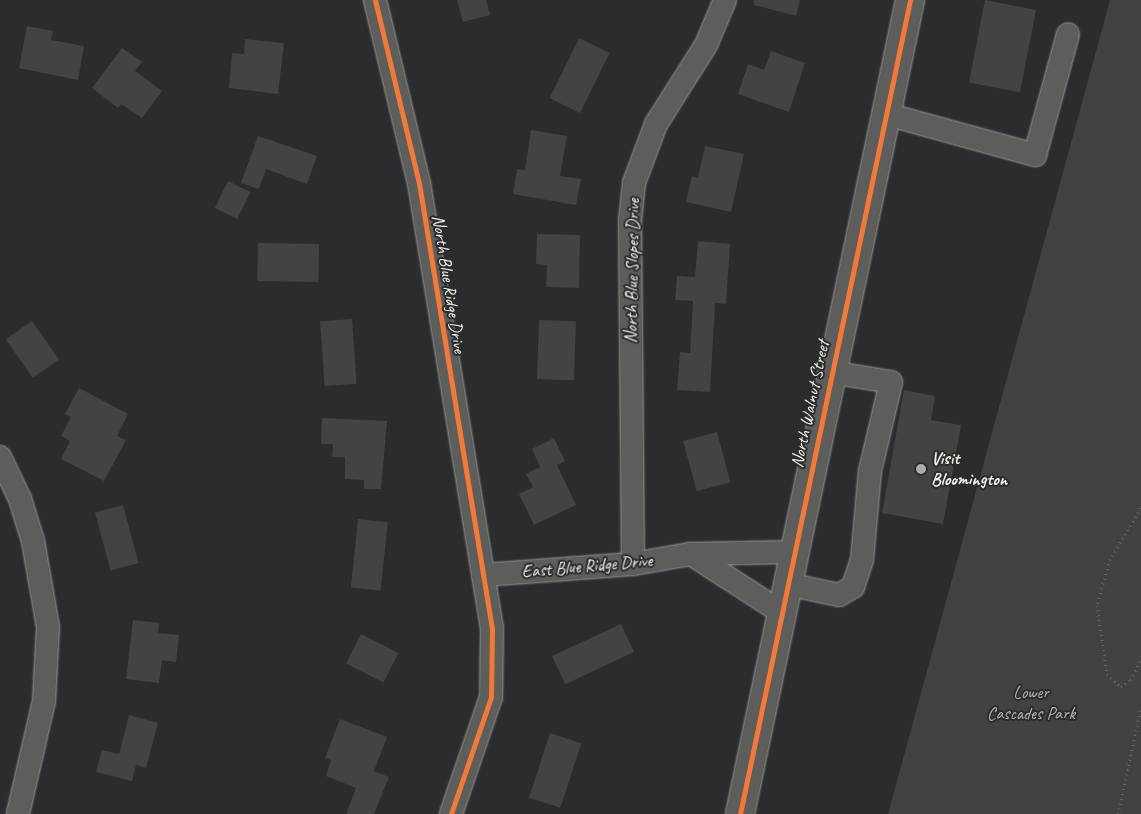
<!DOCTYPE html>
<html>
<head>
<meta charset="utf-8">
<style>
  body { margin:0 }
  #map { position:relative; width:1141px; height:814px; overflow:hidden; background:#2b2c2d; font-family:Caveat,sans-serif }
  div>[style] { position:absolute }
  .green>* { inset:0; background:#414242 }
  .building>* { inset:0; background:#434344; transform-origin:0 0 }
  .path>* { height:3px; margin-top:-1.5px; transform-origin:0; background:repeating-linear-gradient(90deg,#646464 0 1px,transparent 0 5px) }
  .roads { filter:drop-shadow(0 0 1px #979796) drop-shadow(0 0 1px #979796) }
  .minor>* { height:22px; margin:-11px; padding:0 11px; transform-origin:11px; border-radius:11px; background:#5d5d5c }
  .major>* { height:28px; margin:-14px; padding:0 14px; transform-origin:14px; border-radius:14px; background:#5d5d5c }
  .cycleway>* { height:5px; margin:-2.5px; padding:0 2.5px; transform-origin:2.5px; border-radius:2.5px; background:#f17a3a }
  .dots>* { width:14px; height:14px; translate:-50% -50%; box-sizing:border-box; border:2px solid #2a2d2e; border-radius:50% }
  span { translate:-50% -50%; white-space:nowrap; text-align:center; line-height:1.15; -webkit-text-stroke:4px #2a2d2e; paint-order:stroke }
  .street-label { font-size:18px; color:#f4f1e8 }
  .poi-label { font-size:18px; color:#f4f1e8; font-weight:700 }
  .left { translate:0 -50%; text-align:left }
  .park-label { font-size:18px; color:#b6b5af }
</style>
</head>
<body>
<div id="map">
  <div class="green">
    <i style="clip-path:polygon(1110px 0,1141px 0,1141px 814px,888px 814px)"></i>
  </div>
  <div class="building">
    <i style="clip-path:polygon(457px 0,486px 0,490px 15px,463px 22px)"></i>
    <i style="clip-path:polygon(754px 0,800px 0,796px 16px,754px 5px)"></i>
    <i style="left:985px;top:0;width:52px;height:84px;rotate:11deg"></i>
    <i style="clip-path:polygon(27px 26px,53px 31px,51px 40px,84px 46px,78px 80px,19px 68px)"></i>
    <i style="left:579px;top:38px;width:34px;height:67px;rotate:26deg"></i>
    <i style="clip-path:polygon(245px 39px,284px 43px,278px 94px,229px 88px,232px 53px,244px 54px)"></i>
    <i style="clip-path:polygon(122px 48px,142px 62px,135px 71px,162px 91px,142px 118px,121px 104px,118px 108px,92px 88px)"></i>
    <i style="clip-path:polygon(771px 51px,805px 63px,789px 112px,738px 94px,748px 64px,764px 70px)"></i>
    <i style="clip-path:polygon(531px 130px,567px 136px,560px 176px,581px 179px,576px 205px,513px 194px,517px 169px,525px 170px)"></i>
    <i style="clip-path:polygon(258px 136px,317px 156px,307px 184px,266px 169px,259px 189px,241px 183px)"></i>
    <i style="clip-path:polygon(705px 146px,744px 154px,731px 212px,686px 202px,692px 176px,698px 178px)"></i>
    <i style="left:228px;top:181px;width:25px;height:30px;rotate:26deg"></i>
    <i style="clip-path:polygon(537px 234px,580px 235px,579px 288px,546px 287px,547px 265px,536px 264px)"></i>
    <i style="clip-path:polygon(698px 241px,730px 244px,726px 304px,715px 303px,710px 392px,677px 390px,680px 352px,690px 353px,693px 301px,675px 300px,677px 276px,695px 277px)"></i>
    <i style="left:258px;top:243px;width:61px;height:38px;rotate:1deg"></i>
    <i style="left:352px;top:319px;width:65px;height:32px;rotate:86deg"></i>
    <i style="left:539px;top:320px;width:37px;height:59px;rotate:2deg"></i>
    <i style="left:32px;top:321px;width:47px;height:32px;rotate:55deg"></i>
    <i style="clip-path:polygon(79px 388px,128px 414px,117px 436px,126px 440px,104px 481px,61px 459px,70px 441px,61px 436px,71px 417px,65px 414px)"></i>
    <i style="clip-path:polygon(904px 390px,935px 396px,931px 420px,961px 425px,943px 524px,882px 513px)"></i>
    <i style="clip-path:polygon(322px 418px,387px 421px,381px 489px,364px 489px,364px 480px,345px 479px,345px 457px,332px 457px,333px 444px,321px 444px)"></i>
    <i style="left:717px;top:432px;width:52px;height:35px;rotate:75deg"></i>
    <i style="clip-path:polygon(554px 438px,565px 461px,557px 465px,576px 505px,534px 525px,519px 494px,533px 487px,526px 474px,540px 467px,532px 449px)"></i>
    <i style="left:123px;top:505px;width:60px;height:29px;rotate:75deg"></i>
    <i style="left:358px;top:519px;width:30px;height:69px;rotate:6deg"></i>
    <i style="clip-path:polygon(133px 620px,159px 623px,158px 633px,179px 635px,176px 662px,162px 660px,159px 683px,126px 679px)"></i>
    <i style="left:621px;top:624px;width:31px;height:76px;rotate:65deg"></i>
    <i style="left:361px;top:634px;width:42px;height:33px;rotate:27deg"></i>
    <i style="clip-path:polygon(129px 715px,158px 723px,146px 768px,136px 765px,132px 781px,96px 772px,102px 750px,119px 754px)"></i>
    <i style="clip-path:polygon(340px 719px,387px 737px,374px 771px,389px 777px,374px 814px,346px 814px,356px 788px,326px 776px,331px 760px,325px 758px)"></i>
    <i style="left:550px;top:733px;width:33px;height:68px;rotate:18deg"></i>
  </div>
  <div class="path">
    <i style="left:1141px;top:508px;width:60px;rotate:121.3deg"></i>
    <i style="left:1110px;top:559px;width:48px;rotate:105.8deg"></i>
    <i style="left:1097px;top:605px;width:70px;rotate:81.8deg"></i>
    <i style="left:1107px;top:674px;width:19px;rotate:43deg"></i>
    <i style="left:1121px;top:687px;width:12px;rotate:-35deg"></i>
    <i style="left:1131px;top:680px;width:23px;rotate:-65deg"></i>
    <i style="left:1118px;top:814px;width:108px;rotate:-77.8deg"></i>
  </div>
  <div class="roads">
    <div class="minor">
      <i style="left:375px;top:0;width:188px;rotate:76.5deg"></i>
      <i style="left:419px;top:183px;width:451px;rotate:80.7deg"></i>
      <i style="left:492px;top:628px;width:69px;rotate:90.8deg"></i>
      <i style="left:491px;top:697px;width:124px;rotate:108.9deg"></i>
      <i style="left:886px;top:114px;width:155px;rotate:15.4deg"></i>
      <i style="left:1035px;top:155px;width:125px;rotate:-74.7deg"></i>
      <i style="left:0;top:457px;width:47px;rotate:64.5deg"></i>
      <i style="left:20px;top:499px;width:44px;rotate:72.8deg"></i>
      <i style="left:33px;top:541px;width:87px;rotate:80.1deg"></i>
      <i style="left:48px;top:627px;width:74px;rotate:93.1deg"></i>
      <i style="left:44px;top:701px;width:116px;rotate:103deg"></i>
      <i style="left:691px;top:554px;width:107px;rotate:32.8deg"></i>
      <i style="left:633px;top:564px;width:343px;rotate:-90.5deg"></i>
      <i style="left:630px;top:221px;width:38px;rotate:-84deg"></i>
      <i style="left:634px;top:183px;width:63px;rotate:-69.6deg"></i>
      <i style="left:656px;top:124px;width:93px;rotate:-57.7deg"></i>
      <i style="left:706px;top:45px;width:49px;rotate:-67.1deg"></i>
      <i style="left:483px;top:575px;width:150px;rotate:-4.2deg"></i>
      <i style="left:633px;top:564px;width:59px;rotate:-9.8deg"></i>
      <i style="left:691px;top:554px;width:101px;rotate:-1.1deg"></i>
      <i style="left:787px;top:584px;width:53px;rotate:11.9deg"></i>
      <i style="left:839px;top:595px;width:16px;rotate:-30deg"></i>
      <i style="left:853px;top:587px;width:28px;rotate:-72deg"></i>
      <i style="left:862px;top:560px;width:89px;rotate:-84.9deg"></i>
      <i style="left:870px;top:471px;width:91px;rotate:-76.7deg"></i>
      <i style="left:891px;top:382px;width:62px;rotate:-170.7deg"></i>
    </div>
    <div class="major">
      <i style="left:740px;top:814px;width:832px;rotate:-78.2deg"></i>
    </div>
  </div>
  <div class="cycleway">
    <i style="left:375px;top:0;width:188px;rotate:76.5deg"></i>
    <i style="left:419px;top:183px;width:451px;rotate:80.7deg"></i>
    <i style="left:492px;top:628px;width:69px;rotate:90.8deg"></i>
    <i style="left:491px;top:697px;width:124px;rotate:108.9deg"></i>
    <i style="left:740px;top:814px;width:832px;rotate:-78.2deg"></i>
  </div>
  <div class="dots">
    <i style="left:921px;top:469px;background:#aeaca7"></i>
  </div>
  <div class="street-label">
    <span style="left:632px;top:271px;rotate:-89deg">North Blue Slopes Drive</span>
    <span style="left:449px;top:284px;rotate:81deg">North Blue Ridge Drive</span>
    <span style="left:810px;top:404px;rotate:-78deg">North Walnut Street</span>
    <span style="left:587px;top:566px;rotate:-5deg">East Blue Ridge Drive</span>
  </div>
  <div class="poi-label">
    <span class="left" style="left:931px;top:469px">Visit<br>Bloomington</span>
  </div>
  <div class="park-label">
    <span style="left:1031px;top:703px">Lower<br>Cascades Park</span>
  </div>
</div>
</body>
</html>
